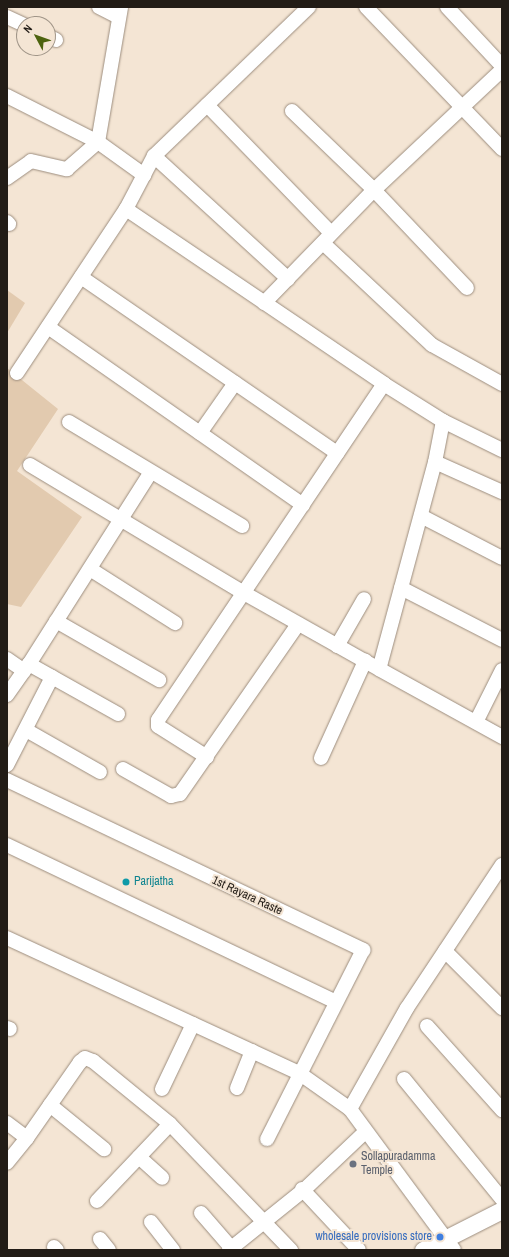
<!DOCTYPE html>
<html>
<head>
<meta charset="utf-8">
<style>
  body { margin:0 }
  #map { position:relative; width:509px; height:1257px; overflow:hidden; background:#f4e5d4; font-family:"Archivo Narrow",sans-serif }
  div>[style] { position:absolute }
  .green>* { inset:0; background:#e2caaf }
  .roads { filter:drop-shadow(0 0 1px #9c8d7e) drop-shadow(0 0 1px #9c8d7e) }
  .minor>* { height:14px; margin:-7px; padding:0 7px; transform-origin:7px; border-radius:7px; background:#fff }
  .tertiary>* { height:17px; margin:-8.5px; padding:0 8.5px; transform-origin:8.5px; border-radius:8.5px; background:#fff }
  .dots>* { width:11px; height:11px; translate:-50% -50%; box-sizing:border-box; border:2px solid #f4e5d4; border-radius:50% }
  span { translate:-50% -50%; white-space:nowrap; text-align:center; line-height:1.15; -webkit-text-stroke:4px #f4e5d4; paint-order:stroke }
  .culture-label { font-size:12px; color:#0d838f }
  .left { translate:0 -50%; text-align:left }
  .street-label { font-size:12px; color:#221c16 }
  .worship-label { font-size:12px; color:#5b616d }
  .shop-label { font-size:12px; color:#366cbe }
  .right { translate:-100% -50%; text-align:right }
  .frame { position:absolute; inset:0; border:8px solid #221c16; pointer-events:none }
  .north { position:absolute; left:16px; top:16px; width:40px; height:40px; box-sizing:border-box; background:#f4e5d4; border:1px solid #a09588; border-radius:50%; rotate:311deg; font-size:11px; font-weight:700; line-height:16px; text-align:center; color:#221c16 }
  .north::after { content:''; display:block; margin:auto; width:14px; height:18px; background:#4d630e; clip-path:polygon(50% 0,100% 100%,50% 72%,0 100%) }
</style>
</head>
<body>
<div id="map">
  <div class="green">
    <i style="clip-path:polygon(7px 290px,25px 303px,7px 333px)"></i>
    <i style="clip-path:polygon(7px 368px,58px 409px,17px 471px,82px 517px,21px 607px,7px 604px)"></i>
  </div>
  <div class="roads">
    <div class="minor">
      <i style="left:99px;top:7px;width:22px;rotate:27deg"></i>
      <i style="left:366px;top:7px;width:197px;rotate:46.2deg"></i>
      <i style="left:447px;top:7px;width:81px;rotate:47deg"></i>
      <i style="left:7px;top:17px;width:19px;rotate:25deg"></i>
      <i style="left:48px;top:36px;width:9px;rotate:27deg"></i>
      <i style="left:7px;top:96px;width:102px;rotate:26.8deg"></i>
      <i style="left:98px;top:142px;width:57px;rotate:35.7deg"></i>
      <i style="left:207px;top:105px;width:178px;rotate:45.9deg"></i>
      <i style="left:292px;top:111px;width:114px;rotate:43.9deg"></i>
      <i style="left:374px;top:190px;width:135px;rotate:46.5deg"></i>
      <i style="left:154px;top:156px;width:182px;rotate:42.5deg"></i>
      <i style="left:7px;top:178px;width:29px;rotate:-35deg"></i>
      <i style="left:31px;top:161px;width:37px;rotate:13deg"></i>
      <i style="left:67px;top:169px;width:41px;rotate:-41.1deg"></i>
      <i style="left:98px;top:142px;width:137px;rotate:-80.3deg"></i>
      <i style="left:126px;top:209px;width:312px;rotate:34.1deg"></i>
      <i style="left:7px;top:222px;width:3px;rotate:45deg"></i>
      <i style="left:323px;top:243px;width:149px;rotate:43.1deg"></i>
      <i style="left:432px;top:345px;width:80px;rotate:29.1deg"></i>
      <i style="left:81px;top:277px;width:311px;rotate:34.5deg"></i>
      <i style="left:264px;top:303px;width:158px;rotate:-45.8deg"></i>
      <i style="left:374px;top:190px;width:175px;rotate:-43.2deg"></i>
      <i style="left:48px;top:327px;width:311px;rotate:34.9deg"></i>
      <i style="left:17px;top:373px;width:197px;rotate:-56.4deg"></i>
      <i style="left:126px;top:209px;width:60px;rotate:-62.2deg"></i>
      <i style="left:154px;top:156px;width:215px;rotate:-43.9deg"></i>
      <i style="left:443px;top:421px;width:66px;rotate:26.2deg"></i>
      <i style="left:69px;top:422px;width:202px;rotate:31deg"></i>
      <i style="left:200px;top:433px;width:61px;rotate:-55deg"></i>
      <i style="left:30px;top:465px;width:249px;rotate:30.9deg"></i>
      <i style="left:244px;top:593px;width:155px;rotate:29.4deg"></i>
      <i style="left:502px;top:492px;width:73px;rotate:-155.9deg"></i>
      <i style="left:435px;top:462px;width:214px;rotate:105.1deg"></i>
      <i style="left:379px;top:669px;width:141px;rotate:28.9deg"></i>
      <i style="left:421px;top:516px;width:91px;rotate:27.4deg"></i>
      <i style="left:90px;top:569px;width:101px;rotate:32.4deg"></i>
      <i style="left:401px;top:588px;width:114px;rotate:27.2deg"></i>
      <i style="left:56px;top:621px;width:119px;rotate:29.8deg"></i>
      <i style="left:337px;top:646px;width:54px;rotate:-60.1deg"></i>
      <i style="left:7px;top:659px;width:21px;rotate:35deg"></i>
      <i style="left:7px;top:695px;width:38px;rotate:-55deg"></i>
      <i style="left:118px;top:714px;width:102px;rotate:-150.7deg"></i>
      <i style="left:29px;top:664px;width:226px;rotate:-57.6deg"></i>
      <i style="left:476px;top:722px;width:58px;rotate:-63.4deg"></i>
      <i style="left:26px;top:730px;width:85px;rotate:29.6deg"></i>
      <i style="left:207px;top:757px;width:58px;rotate:-147.7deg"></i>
      <i style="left:158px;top:726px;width:6px;rotate:-90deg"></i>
      <i style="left:158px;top:720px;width:405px;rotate:-56.1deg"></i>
      <i style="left:384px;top:384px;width:70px;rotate:32.1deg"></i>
      <i style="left:443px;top:421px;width:42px;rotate:101deg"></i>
      <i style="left:321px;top:758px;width:107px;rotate:-65.6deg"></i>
      <i style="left:7px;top:765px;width:99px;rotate:-62.9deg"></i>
      <i style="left:123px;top:769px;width:55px;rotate:29.4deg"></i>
      <i style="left:171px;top:796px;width:9px;rotate:-13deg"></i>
      <i style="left:180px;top:794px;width:207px;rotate:-55.2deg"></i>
      <i style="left:7px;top:780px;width:395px;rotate:25.5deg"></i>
      <i style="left:363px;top:950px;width:212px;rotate:116.9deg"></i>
      <i style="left:7px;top:845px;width:362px;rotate:25.5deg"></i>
      <i style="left:7px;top:938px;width:322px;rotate:24.8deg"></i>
      <i style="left:299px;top:1073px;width:62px;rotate:35.2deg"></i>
      <i style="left:350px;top:1109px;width:175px;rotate:53.6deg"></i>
      <i style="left:445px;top:951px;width:81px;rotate:45deg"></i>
      <i style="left:427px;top:1026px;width:113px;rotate:48.2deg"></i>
      <i style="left:7px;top:1028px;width:3px;rotate:18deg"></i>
      <i style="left:404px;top:1079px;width:155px;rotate:50.8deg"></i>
      <i style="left:237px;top:1088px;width:40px;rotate:-68deg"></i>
      <i style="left:162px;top:1089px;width:72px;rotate:-64.5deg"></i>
      <i style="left:50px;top:1105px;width:70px;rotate:39.2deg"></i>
      <i style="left:350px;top:1109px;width:116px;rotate:-60.6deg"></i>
      <i style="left:407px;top:1008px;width:172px;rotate:-56.4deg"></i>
      <i style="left:7px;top:1123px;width:25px;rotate:37deg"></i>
      <i style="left:27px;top:1138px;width:32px;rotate:129deg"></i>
      <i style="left:27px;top:1138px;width:93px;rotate:-55.1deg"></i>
      <i style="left:80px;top:1062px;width:6px;rotate:-39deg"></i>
      <i style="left:85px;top:1058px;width:9px;rotate:21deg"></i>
      <i style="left:93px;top:1061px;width:99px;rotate:39.3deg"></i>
      <i style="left:170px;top:1124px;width:175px;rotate:46.2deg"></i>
      <i style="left:139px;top:1157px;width:31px;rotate:42deg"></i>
      <i style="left:302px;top:1189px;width:83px;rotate:46.9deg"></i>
      <i style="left:97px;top:1201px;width:106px;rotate:-46.5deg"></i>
      <i style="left:201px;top:1213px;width:49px;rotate:49.1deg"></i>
      <i style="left:151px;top:1222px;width:36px;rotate:52deg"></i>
      <i style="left:100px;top:1239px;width:14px;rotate:51deg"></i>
      <i style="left:54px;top:1247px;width:4px;rotate:45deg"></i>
      <i style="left:229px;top:1250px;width:99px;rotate:-38.8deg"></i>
      <i style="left:306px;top:1188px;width:81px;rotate:-43.5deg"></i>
    </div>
    <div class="tertiary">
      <i style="left:423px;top:1250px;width:89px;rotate:-26.9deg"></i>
    </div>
  </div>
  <div class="dots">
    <i style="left:126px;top:882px;background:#0f9aa8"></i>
    <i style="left:353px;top:1164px;background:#6b7280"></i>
    <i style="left:440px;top:1237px;background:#3f7fe0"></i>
  </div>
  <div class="culture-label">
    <span class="left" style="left:134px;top:882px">Parijatha</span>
  </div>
  <div class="street-label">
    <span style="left:247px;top:896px;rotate:25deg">1st Rayara Raste</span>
  </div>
  <div class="worship-label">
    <span class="left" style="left:361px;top:1164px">Sollapuradamma<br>Temple</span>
  </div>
  <div class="shop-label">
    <span class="right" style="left:432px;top:1237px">wholesale provisions store</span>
  </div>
  <div class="frame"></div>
  <div class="north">N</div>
</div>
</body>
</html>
